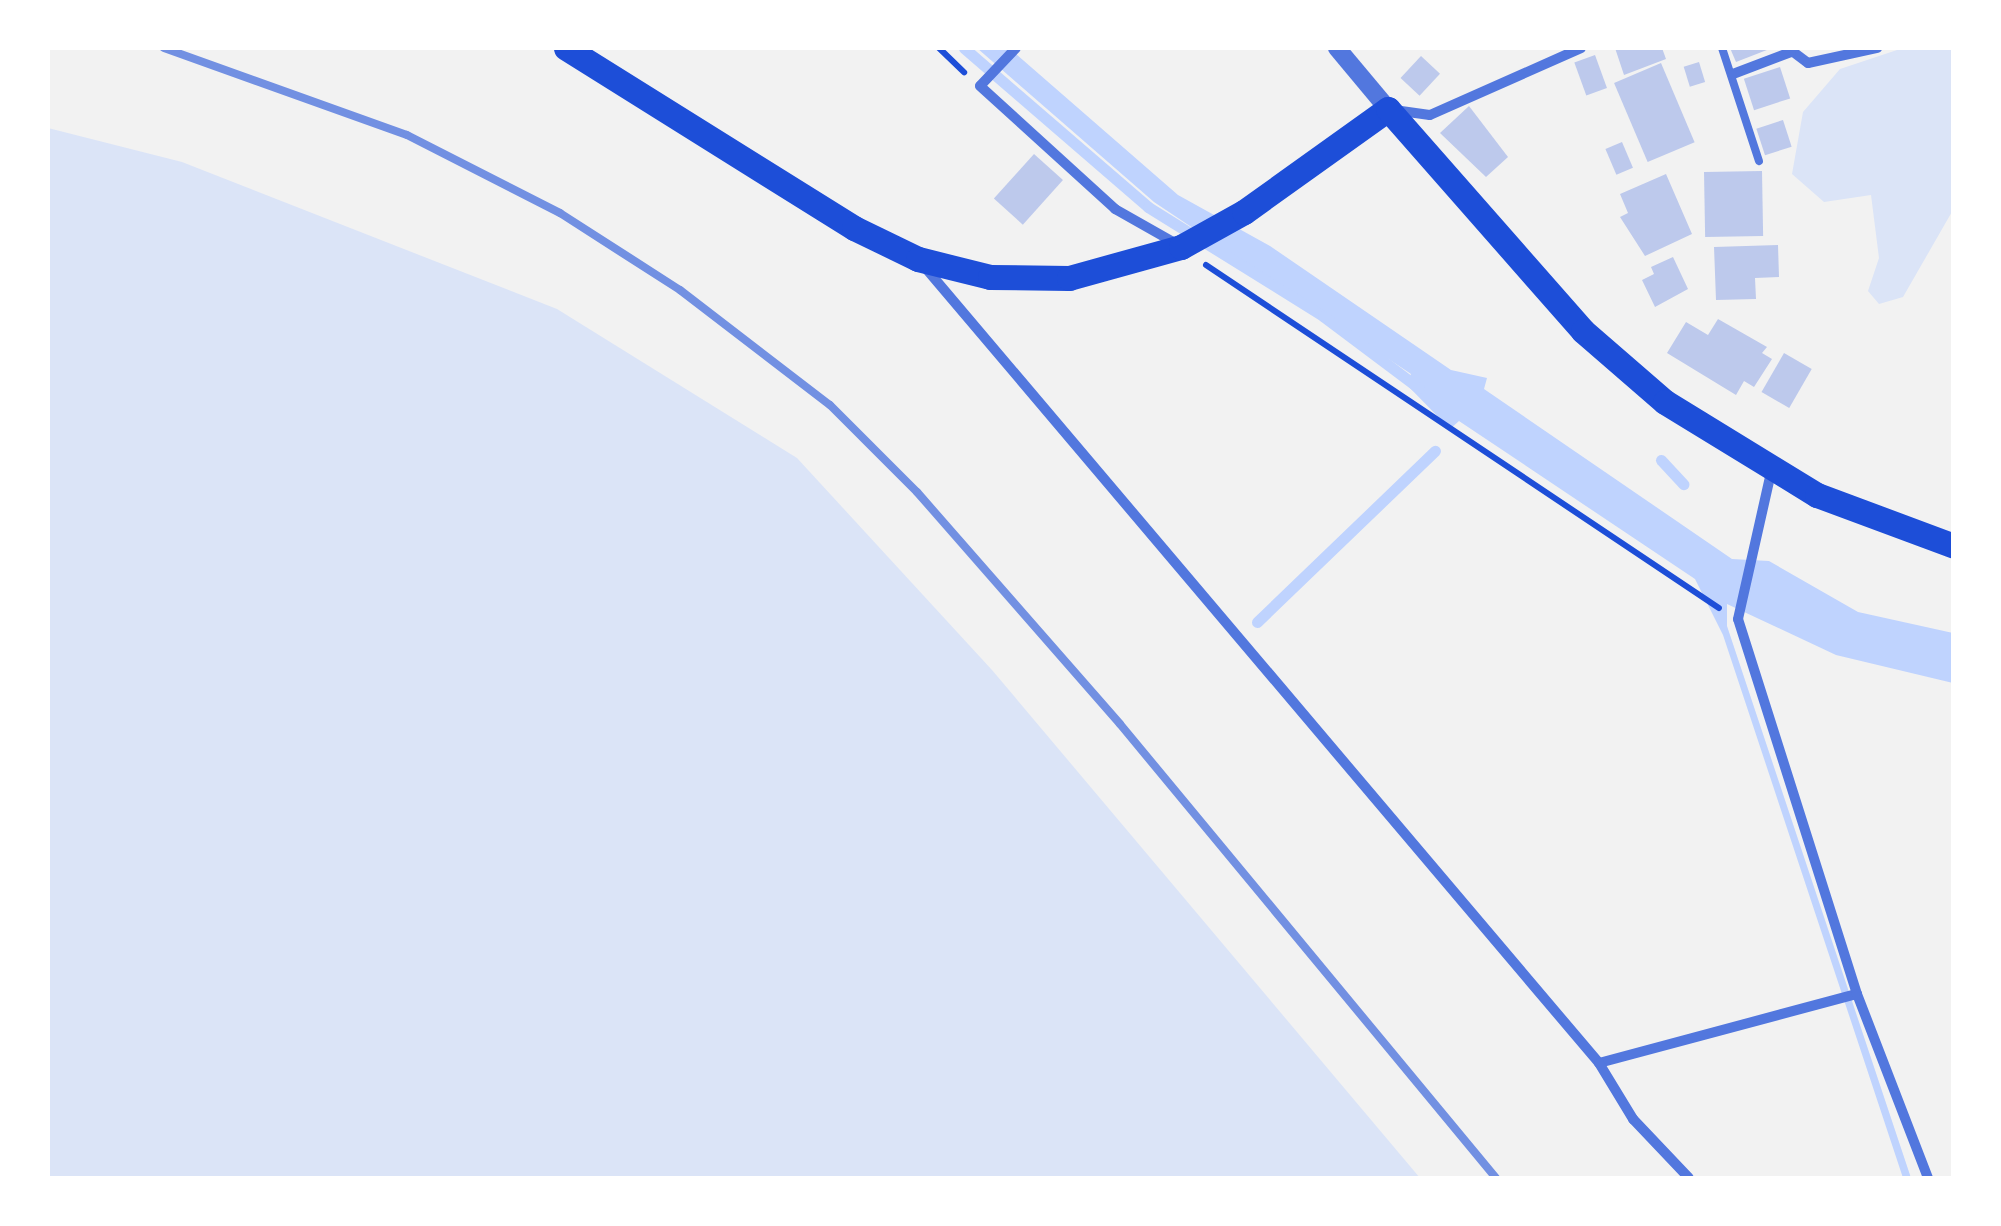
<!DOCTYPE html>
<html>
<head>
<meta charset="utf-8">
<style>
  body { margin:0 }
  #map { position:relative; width:2001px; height:1226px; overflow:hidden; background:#f2f2f2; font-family:Rubik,sans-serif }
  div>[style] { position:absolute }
  .green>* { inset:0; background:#dbe4f7 }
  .water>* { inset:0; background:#bfd3fe }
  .stream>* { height:11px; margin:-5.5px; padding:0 5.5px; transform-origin:5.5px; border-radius:5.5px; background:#bfd3fe }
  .building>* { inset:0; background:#bdc9ec; transform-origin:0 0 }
  .path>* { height:6px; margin:-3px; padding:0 3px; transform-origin:3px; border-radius:3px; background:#1d4ed8 }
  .service>* { height:8px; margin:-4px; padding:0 4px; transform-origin:4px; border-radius:4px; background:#5277de }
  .minor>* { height:10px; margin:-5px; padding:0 5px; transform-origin:5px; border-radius:5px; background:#5277de }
  .tertiary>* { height:18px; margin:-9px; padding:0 9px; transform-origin:9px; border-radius:9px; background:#5277de }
  .primary>* { height:25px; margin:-12.5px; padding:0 12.5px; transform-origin:12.5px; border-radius:12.5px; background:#1d4ed8 }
  .rail>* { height:8px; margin:-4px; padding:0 4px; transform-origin:4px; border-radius:4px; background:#7290e2 }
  span { translate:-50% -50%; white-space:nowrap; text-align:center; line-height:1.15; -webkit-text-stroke:9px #fff; paint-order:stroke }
  .frame { position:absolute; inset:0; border:50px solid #fff; pointer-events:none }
</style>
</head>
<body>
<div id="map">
  <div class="green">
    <i style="clip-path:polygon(1903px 48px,1953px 48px,1953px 210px,1903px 297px,1879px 304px,1868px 291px,1879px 258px,1871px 195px,1824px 202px,1792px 174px,1803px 112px,1840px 69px)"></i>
    <i style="clip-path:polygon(48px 128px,182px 162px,557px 309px,797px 458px,992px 670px,1420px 1178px,48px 1178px)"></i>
  </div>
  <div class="water">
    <i style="clip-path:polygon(977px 48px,1009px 48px,1178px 195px,1270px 246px,1451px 370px,1487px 378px,1484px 389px,1732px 559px,1769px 561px,1858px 612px,1953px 633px,1953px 683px,1836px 655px,1727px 604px,1727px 626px,1911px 1178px,1903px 1178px,1723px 635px,1695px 579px,1459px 421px,1450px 429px,1407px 385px,1411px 374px,1154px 202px)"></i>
  </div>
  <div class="stream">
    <i style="left:964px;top:48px;width:243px;rotate:40.8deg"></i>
    <i style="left:1148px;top:207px;width:206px;rotate:31.9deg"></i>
    <i style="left:1323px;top:316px;width:120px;rotate:36.9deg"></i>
    <i style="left:1661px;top:460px;width:33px;rotate:47deg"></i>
    <i style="left:1257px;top:622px;width:247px;rotate:-43.9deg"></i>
  </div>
  <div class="building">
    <i style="clip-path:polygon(1615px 48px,1662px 48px,1666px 59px,1624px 75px)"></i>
    <i style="clip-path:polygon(1730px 48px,1772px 48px,1736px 62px)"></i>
    <i style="left:1595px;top:55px;width:35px;height:22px;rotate:70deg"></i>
    <i style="left:1421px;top:56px;width:26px;height:30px;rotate:43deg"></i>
    <i style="left:1699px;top:62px;width:21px;height:16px;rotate:73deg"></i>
    <i style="left:1661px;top:63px;width:86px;height:51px;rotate:67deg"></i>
    <i style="left:1780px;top:67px;width:33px;height:38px;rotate:72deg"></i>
    <i style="clip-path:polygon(1469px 106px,1508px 157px,1486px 177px,1440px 133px)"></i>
    <i style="left:1783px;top:120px;width:28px;height:28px;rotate:72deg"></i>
    <i style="left:1622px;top:142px;width:28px;height:18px;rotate:67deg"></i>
    <i style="left:1034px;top:154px;width:39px;height:60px;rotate:42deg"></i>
    <i style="left:1762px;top:171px;width:65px;height:58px;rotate:89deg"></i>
    <i style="clip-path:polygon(1666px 174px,1692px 234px,1645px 256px,1620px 217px,1628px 213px,1620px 194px)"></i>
    <i style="clip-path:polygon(1778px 245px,1779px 277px,1755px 278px,1756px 299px,1716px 300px,1714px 247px)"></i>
    <i style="clip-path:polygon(1673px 257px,1688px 289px,1655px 307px,1642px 280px,1654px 274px,1651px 267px)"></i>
    <i style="clip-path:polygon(1718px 319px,1767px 347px,1762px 353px,1772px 359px,1754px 387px,1744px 381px,1736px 395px,1667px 353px,1686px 322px,1708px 335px)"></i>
    <i style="left:1784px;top:353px;width:32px;height:45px;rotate:30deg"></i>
  </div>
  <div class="path">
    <i style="left:939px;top:48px;width:35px;rotate:44deg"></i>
    <i style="left:1206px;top:265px;width:617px;rotate:33.77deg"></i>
  </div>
  <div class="service">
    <i style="left:1722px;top:48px;width:119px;rotate:71.9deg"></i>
  </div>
  <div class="minor">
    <i style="left:1016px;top:48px;width:52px;rotate:133.5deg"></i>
    <i style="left:980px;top:86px;width:183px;rotate:42.3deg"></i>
    <i style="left:1115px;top:209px;width:69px;rotate:29.5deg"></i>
    <i style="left:1788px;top:48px;width:25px;rotate:37deg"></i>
    <i style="left:1808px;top:63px;width:71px;rotate:-12.3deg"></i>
    <i style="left:1733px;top:74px;width:62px;rotate:-20.8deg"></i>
    <i style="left:1394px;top:110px;width:36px;rotate:8deg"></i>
    <i style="left:1430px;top:115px;width:165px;rotate:-23.9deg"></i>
    <i style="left:923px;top:265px;width:1046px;rotate:49.73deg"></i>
    <i style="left:1599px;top:1063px;width:267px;rotate:-15deg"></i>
    <i style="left:1857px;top:994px;width:393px;rotate:-107.6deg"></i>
    <i style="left:1738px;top:619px;width:151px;rotate:-77.3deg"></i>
    <i style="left:1857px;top:994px;width:197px;rotate:68.9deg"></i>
    <i style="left:1599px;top:1063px;width:66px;rotate:58.7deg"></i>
    <i style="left:1633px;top:1119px;width:81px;rotate:46.5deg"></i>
  </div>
  <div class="tertiary">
    <i style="left:1337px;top:48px;width:80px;rotate:50.1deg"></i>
  </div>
  <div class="primary">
    <i style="left:566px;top:48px;width:340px;rotate:32deg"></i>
    <i style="left:854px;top:228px;width:71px;rotate:25.8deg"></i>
    <i style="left:918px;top:259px;width:74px;rotate:14deg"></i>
    <i style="left:990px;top:277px;width:79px;rotate:0.7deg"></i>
    <i style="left:1069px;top:278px;width:116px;rotate:-15.5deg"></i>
    <i style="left:1181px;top:247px;width:72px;rotate:-29.1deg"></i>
    <i style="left:1244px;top:212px;width:177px;rotate:-35.6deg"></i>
    <i style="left:1388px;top:109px;width:295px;rotate:48.7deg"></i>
    <i style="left:1583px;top:331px;width:108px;rotate:40.9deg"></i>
    <i style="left:1665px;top:402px;width:178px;rotate:31.5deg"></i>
    <i style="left:1817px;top:495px;width:146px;rotate:20.4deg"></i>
  </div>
  <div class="rail">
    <i style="left:164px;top:48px;width:258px;rotate:19.7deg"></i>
    <i style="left:407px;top:135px;width:172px;rotate:27deg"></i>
    <i style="left:560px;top:213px;width:143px;rotate:32.7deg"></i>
    <i style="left:680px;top:290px;width:189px;rotate:37.5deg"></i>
    <i style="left:830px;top:405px;width:123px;rotate:45deg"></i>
    <i style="left:917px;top:492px;width:308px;rotate:48.8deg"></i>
    <i style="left:1120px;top:724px;width:589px;rotate:50.37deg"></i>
  </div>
  <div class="frame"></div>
</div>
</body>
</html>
